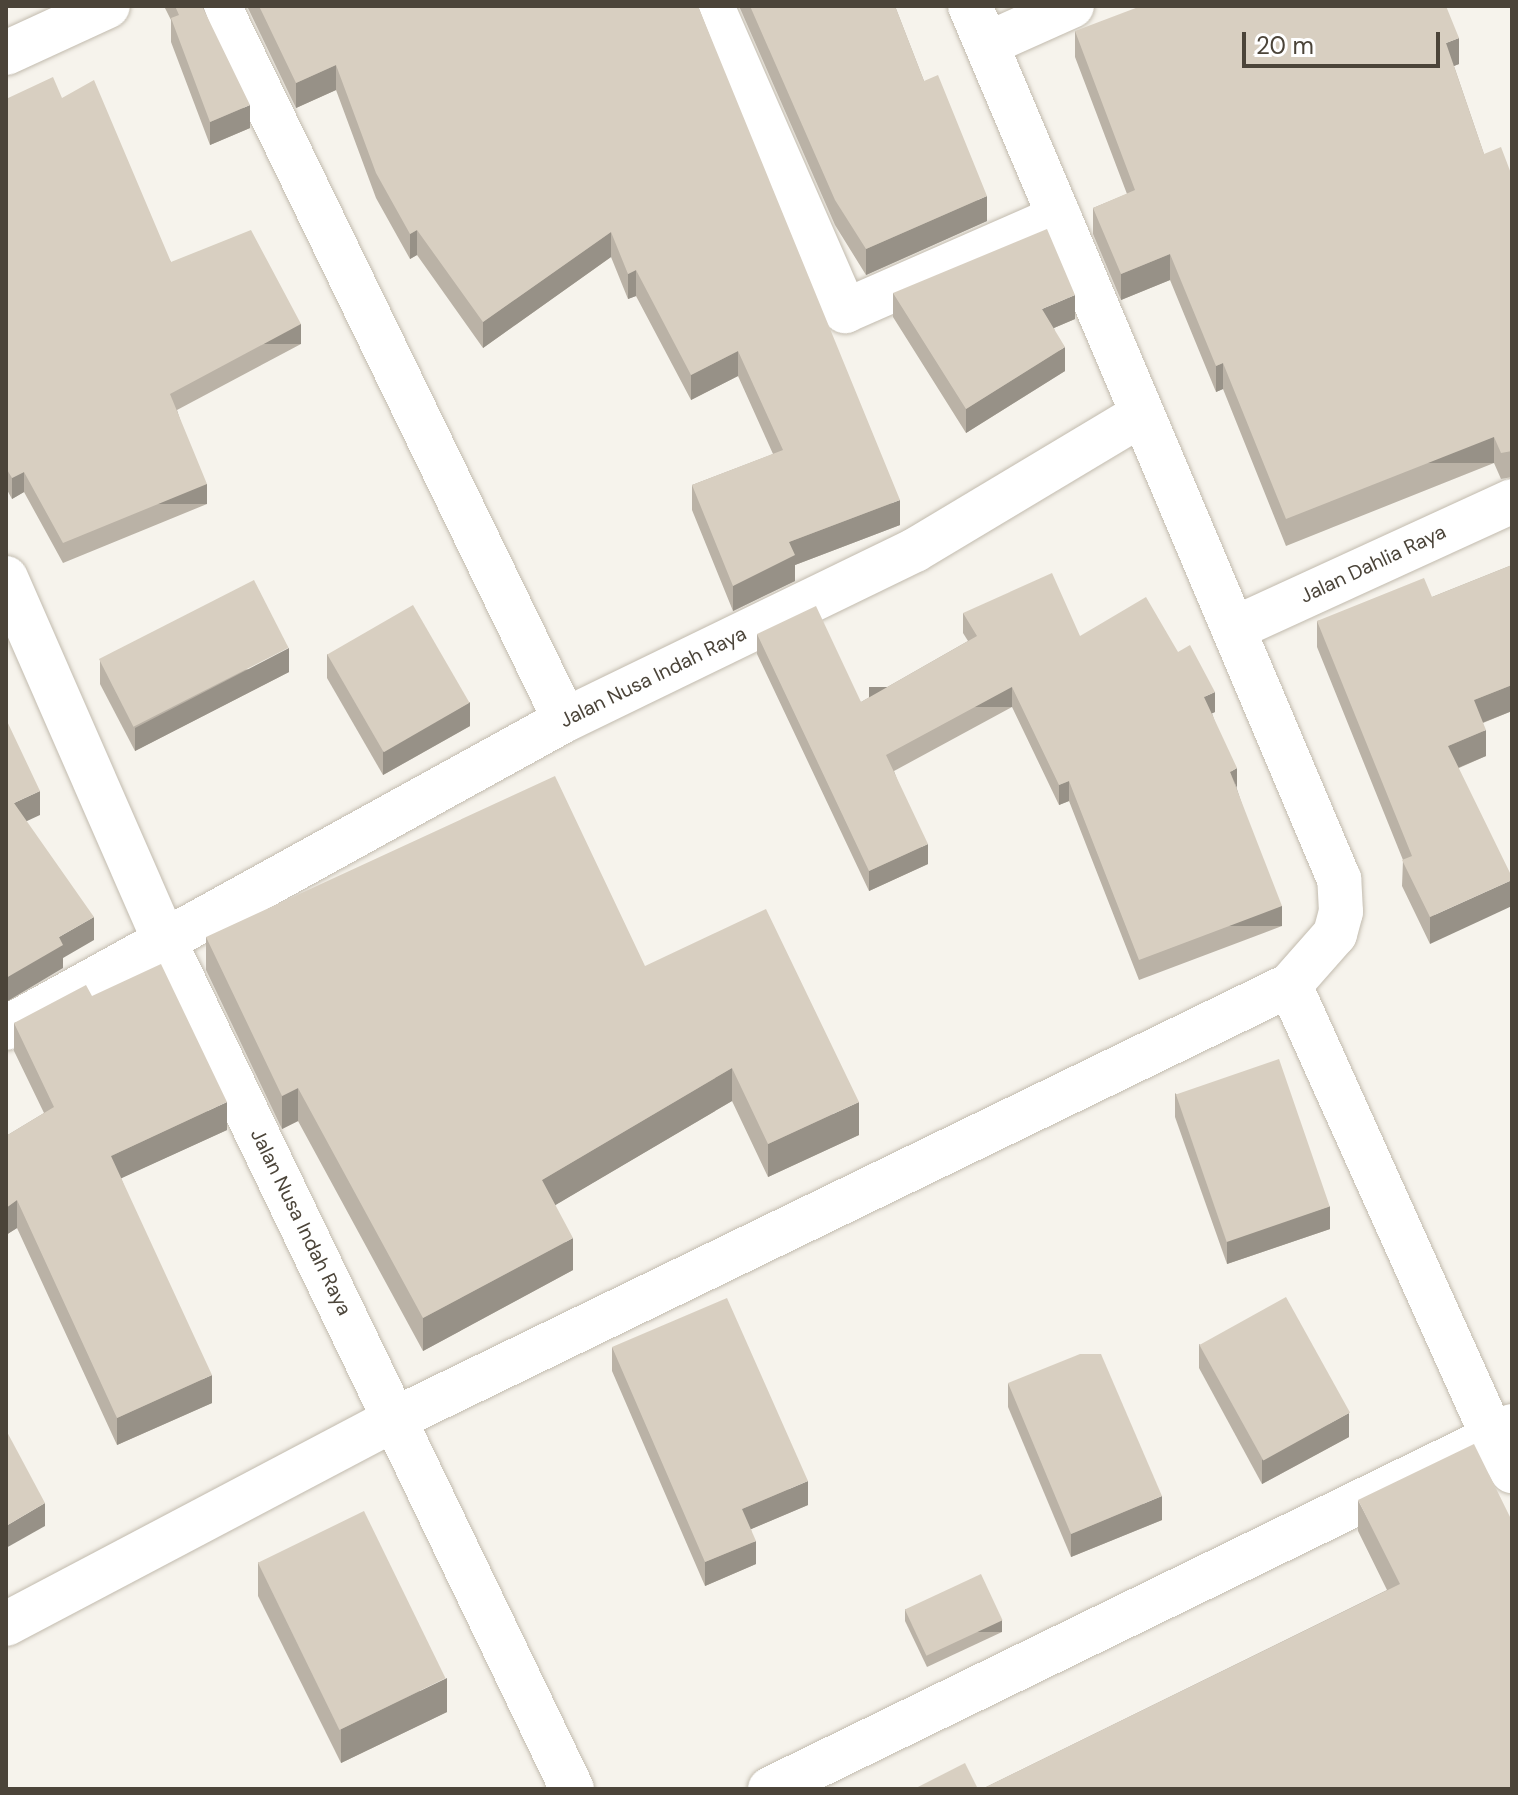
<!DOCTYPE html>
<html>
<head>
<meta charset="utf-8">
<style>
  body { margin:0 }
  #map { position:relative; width:1518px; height:1795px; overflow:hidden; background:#f6f3ec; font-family:"DM Sans",sans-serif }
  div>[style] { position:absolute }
  .roads { filter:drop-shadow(0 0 2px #c2bbae) drop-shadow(0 0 2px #c2bbae) }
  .minor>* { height:44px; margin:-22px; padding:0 22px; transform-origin:22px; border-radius:22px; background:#fff }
  .wall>* { inset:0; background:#bab2a6 }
  .shaded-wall>* { inset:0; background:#979187; transform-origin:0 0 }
  .building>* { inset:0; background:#d8cfc1; transform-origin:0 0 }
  span { translate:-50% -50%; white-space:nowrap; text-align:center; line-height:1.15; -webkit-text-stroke:6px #fff; paint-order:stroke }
  .street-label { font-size:20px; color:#4b4439 }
  .frame { position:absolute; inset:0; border:8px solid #4b4439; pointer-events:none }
  .scale { position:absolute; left:1242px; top:32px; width:198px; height:36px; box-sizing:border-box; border:4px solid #4b4439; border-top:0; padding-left:10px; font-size:24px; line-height:28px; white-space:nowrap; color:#4b4439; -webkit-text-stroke:6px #fff; paint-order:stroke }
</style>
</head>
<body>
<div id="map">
  <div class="roads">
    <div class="minor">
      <i style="left:219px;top:6px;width:793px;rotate:64.15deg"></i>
      <i style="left:712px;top:6px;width:333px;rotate:66.4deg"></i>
      <i style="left:845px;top:311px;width:234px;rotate:-23.7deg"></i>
      <i style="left:987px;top:44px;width:93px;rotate:-24.1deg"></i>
      <i style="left:6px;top:53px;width:112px;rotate:-24.7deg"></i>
      <i style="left:6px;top:578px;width:395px;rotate:66.4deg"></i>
      <i style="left:164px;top:940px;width:942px;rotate:64.33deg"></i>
      <i style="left:1235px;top:628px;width:305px;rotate:-24.6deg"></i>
      <i style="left:6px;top:1028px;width:638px;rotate:-28.85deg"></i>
      <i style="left:565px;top:720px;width:389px;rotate:-25.9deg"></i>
      <i style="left:915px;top:550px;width:263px;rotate:-30.9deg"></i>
      <i style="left:1512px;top:1426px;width:22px;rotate:150deg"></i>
      <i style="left:1493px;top:1437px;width:39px;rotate:61deg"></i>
      <i style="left:6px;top:1624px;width:440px;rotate:-27.8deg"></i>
      <i style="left:395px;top:1419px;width:995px;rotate:-25.87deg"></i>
      <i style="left:1290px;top:985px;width:68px;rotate:-48.6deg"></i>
      <i style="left:1335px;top:934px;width:23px;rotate:-75deg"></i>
      <i style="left:1341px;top:912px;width:33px;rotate:-93deg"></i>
      <i style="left:1339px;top:879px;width:948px;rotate:-112.91deg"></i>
      <i style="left:770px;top:1789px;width:804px;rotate:-25.96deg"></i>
      <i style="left:1493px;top:1437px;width:495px;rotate:-114.2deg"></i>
    </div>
  </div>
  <div class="wall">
    <i style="clip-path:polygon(164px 6px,203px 6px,250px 128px,210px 145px,171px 42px,171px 20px)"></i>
    <i style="clip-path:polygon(247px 6px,698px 6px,900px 525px,795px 565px,795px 581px,733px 611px,692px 510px,692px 485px,773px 454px,738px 376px,691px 400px,636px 296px,628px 299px,611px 257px,483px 348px,417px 255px,410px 259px,376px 198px,336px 90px,296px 108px)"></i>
    <i style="clip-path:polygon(739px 6px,895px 6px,924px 81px,987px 221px,866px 275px,835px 225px)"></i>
    <i style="clip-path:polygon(1075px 31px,1459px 64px,1454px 66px,1484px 154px,1512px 176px,1512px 477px,1501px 479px,1494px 463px,1286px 546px,1223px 389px,1216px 392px,1170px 280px,1121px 300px,1093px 234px,1093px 208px,1127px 194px,1075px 57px)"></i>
    <i style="clip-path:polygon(62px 98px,171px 262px,301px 344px,177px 410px,207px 504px,63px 563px,24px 492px,12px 499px,6px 488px,6px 99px)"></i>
    <i style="clip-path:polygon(893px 293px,1075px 319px,1054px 328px,1065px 371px,966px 433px,893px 317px)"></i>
    <i style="clip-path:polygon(1512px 565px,1512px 711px,1483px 723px,1486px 756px,1459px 768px,1430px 944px,1402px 886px,1403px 860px,1317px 647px,1317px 621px,1432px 597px)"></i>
    <i style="clip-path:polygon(963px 613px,1080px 636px,1178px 652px,1215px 712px,1212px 713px,1282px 926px,1139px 980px,1069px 801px,1059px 805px,1012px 707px,894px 771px,928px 864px,869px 891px,757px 654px,757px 634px,861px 702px,968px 641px,963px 633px)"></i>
    <i style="clip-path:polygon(327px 654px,470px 726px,383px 775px,327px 678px)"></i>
    <i style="clip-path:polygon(100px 660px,289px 672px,135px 751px,100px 684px)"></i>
    <i style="clip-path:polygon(206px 937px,645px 966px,859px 1135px,768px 1177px,732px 1101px,555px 1205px,573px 1270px,423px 1351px,298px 1121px,282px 1129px,206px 970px)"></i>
    <i style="clip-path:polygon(92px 996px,227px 1130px,121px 1178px,212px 1403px,117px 1445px,17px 1228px,6px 1235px,6px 1136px,44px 1113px,14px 1051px,14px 1023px)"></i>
    <i style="clip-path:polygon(1175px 1093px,1330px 1229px,1227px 1264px,1175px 1117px)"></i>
    <i style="clip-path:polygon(1199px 1344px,1349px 1437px,1262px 1484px,1199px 1368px)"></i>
    <i style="clip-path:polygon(612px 1347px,808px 1505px,751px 1529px,756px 1564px,705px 1586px,612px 1371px)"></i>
    <i style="clip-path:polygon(1008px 1383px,1162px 1520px,1071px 1557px,1008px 1407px)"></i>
    <i style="clip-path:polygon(1358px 1500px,1512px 1789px,982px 1789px,1387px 1590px,1358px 1531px)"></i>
    <i style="clip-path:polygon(258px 1562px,447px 1712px,341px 1763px,258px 1596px)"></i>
    <i style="clip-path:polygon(905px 1609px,1002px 1632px,927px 1667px,905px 1621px)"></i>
  </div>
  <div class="shaded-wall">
    <i style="clip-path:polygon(1459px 38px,1459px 64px,1446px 69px,1446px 43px)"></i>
    <i style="clip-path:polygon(336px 65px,336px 90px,296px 108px,296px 83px)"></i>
    <i style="clip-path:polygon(250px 105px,250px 128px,210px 145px,210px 122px)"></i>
    <i style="clip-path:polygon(987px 196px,987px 221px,866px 275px,866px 249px)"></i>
    <i style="clip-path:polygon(417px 230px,417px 255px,410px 259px,410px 234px)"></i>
    <i style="clip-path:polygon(611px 232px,611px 257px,483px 348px,483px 322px)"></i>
    <i style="clip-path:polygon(1170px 254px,1170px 280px,1121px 300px,1121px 274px)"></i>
    <i style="clip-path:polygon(636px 270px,636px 296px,628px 299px,628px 274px)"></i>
    <i style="clip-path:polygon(1075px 295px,1075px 319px,1042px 333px,1042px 309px)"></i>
    <i style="left:301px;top:324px;width:20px;height:149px;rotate:90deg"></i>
    <i style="clip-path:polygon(1065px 347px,1065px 371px,966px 433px,966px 409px)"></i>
    <i style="clip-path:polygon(738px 351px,738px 376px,691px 400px,691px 375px)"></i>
    <i style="clip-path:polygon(1223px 363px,1223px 389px,1216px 392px,1216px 366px)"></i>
    <i style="left:1494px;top:437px;width:26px;height:224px;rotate:90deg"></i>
    <i style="clip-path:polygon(24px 472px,24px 492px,12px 499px,12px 478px)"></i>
    <i style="left:207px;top:484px;width:20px;height:156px;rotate:90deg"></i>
    <i style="clip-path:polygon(900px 500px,900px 525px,795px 565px,795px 581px,733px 611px,733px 586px,789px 542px)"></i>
    <i style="clip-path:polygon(289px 648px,289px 672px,135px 751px,135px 728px)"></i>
    <i style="clip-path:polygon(1512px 685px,1512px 711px,1474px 726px,1474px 700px)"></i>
    <i style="left:1012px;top:687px;width:20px;height:143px;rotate:90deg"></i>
    <i style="clip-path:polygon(1215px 692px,1215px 712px,1204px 717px,1204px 697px)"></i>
    <i style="clip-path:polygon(470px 702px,470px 726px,383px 775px,383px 751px)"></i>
    <i style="clip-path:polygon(1486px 730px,1486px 756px,1448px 772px,1448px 746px)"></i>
    <i style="clip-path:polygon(1237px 768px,1237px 788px,1230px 772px)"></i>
    <i style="clip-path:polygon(1069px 781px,1069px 801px,1059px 805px,1059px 785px)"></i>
    <i style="clip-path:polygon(40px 791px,40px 815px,14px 827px,14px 803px)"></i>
    <i style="clip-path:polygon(928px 844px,928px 864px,869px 891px,869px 871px)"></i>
    <i style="clip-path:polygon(1512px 880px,1512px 906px,1430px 944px,1430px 917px)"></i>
    <i style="left:1282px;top:906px;width:20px;height:153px;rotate:90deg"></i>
    <i style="clip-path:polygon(94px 917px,94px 940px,63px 958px,63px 968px,6px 1002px,6px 978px,59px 937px)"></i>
    <i style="clip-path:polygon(732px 1068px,732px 1101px,542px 1213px,542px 1180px)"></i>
    <i style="clip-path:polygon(298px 1088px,298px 1121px,282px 1129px,282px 1096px)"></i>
    <i style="clip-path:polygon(227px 1102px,227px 1130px,111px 1183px,111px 1156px)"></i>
    <i style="clip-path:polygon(859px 1102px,859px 1135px,768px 1177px,768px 1144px)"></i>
    <i style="clip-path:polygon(17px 1200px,17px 1228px,6px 1235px,6px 1208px)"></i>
    <i style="clip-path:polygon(1330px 1206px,1330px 1229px,1227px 1264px,1227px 1240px)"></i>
    <i style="clip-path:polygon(573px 1238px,573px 1270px,423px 1351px,423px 1318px)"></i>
    <i style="clip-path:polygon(212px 1375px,212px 1403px,117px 1445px,117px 1418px)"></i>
    <i style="clip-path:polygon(1349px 1413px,1349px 1437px,1262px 1484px,1262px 1460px)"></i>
    <i style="clip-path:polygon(808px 1481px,808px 1505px,742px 1533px,742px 1509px)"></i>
    <i style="clip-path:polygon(1162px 1496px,1162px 1520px,1071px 1557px,1071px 1534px)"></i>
    <i style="clip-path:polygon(45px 1503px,45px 1526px,6px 1548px,6px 1526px)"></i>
    <i style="clip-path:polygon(756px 1541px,756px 1564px,705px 1586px,705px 1562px)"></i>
    <i style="left:1002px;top:1620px;width:12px;height:83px;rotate:90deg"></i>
    <i style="clip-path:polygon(447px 1678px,447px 1712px,341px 1763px,341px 1729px)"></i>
  </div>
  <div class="building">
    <i style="clip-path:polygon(175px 6px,202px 6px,250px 105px,210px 122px,171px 18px,179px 15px)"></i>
    <i style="clip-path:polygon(259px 6px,698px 6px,900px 500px,789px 542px,795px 555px,733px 586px,692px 485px,783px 450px,738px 351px,691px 375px,636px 270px,628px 274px,611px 232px,483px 322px,417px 230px,410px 234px,376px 173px,336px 65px,296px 83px)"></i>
    <i style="clip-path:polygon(750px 6px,895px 6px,924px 81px,938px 75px,987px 196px,866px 249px,835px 200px)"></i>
    <i style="clip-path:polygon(1141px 6px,1446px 6px,1459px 38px,1446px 43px,1484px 154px,1501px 147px,1512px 176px,1512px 451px,1501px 453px,1494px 437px,1286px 519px,1223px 363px,1216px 366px,1170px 254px,1121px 274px,1093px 208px,1135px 190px,1075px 31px)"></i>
    <i style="clip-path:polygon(53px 77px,62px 98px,94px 80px,171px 262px,251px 230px,301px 324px,170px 394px,207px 484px,63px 543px,24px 472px,12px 478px,6px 468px,6px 136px,8px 135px,6px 131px,6px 99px)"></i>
    <i style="clip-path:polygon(1047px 229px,1075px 295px,1042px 309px,1065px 347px,966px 409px,893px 293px)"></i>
    <i style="clip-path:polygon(1512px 565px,1512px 685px,1474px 700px,1486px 730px,1448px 746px,1512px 877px,1512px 880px,1430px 917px,1402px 860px,1412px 856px,1317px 621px,1424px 578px,1432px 597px)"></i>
    <i style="clip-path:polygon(1052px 573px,1080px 636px,1146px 597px,1178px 652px,1190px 645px,1215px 692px,1204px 697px,1237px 768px,1230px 772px,1282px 906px,1139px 960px,1069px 781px,1059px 785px,1012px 687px,886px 755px,928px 844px,869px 871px,757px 634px,816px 606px,861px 702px,977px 636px,963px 613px)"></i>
    <i style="left:254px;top:580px;width:76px;height:174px;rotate:63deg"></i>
    <i style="left:413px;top:605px;width:113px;height:99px;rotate:60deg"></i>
    <i style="clip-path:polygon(6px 719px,40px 791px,14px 803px,94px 917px,59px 937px,63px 945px,6px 978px)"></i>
    <i style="clip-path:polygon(555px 776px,645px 966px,766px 909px,859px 1102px,768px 1144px,732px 1068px,542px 1180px,573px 1238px,423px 1318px,298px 1088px,282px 1096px,206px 937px)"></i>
    <i style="clip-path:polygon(161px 964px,227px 1102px,111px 1156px,212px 1375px,117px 1418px,17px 1200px,6px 1208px,6px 1136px,54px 1107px,14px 1023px,86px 985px,92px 996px)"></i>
    <i style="left:1279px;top:1059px;width:156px;height:109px;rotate:71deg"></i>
    <i style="left:1286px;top:1297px;width:132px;height:99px;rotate:61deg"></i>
    <i style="clip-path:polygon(727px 1298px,808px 1481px,742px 1509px,756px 1541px,705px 1562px,612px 1347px)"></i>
    <i style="clip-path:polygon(1080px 1354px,1101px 1354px,1162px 1496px,1071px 1534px,1008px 1383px)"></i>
    <i style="clip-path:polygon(6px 1430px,45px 1503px,6px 1526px)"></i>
    <i style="clip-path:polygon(1474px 1444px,1512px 1521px,1512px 1789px,1212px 1789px,1211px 1787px,1207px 1789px,982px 1789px,1400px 1584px,1358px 1500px)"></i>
    <i style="left:364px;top:1511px;width:186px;height:118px;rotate:64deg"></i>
    <i style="left:981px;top:1574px;width:51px;height:84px;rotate:65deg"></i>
    <i style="clip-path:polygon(965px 1763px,978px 1789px,914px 1789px)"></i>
  </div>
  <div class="street-label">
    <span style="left:1373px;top:564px;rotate:-25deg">Jalan Dahlia Raya</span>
    <span style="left:653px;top:677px;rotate:-26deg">Jalan Nusa Indah Raya</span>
    <span style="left:301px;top:1222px;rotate:64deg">Jalan Nusa Indah Raya</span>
  </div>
  <div class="frame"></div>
  <div class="scale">20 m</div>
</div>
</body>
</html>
